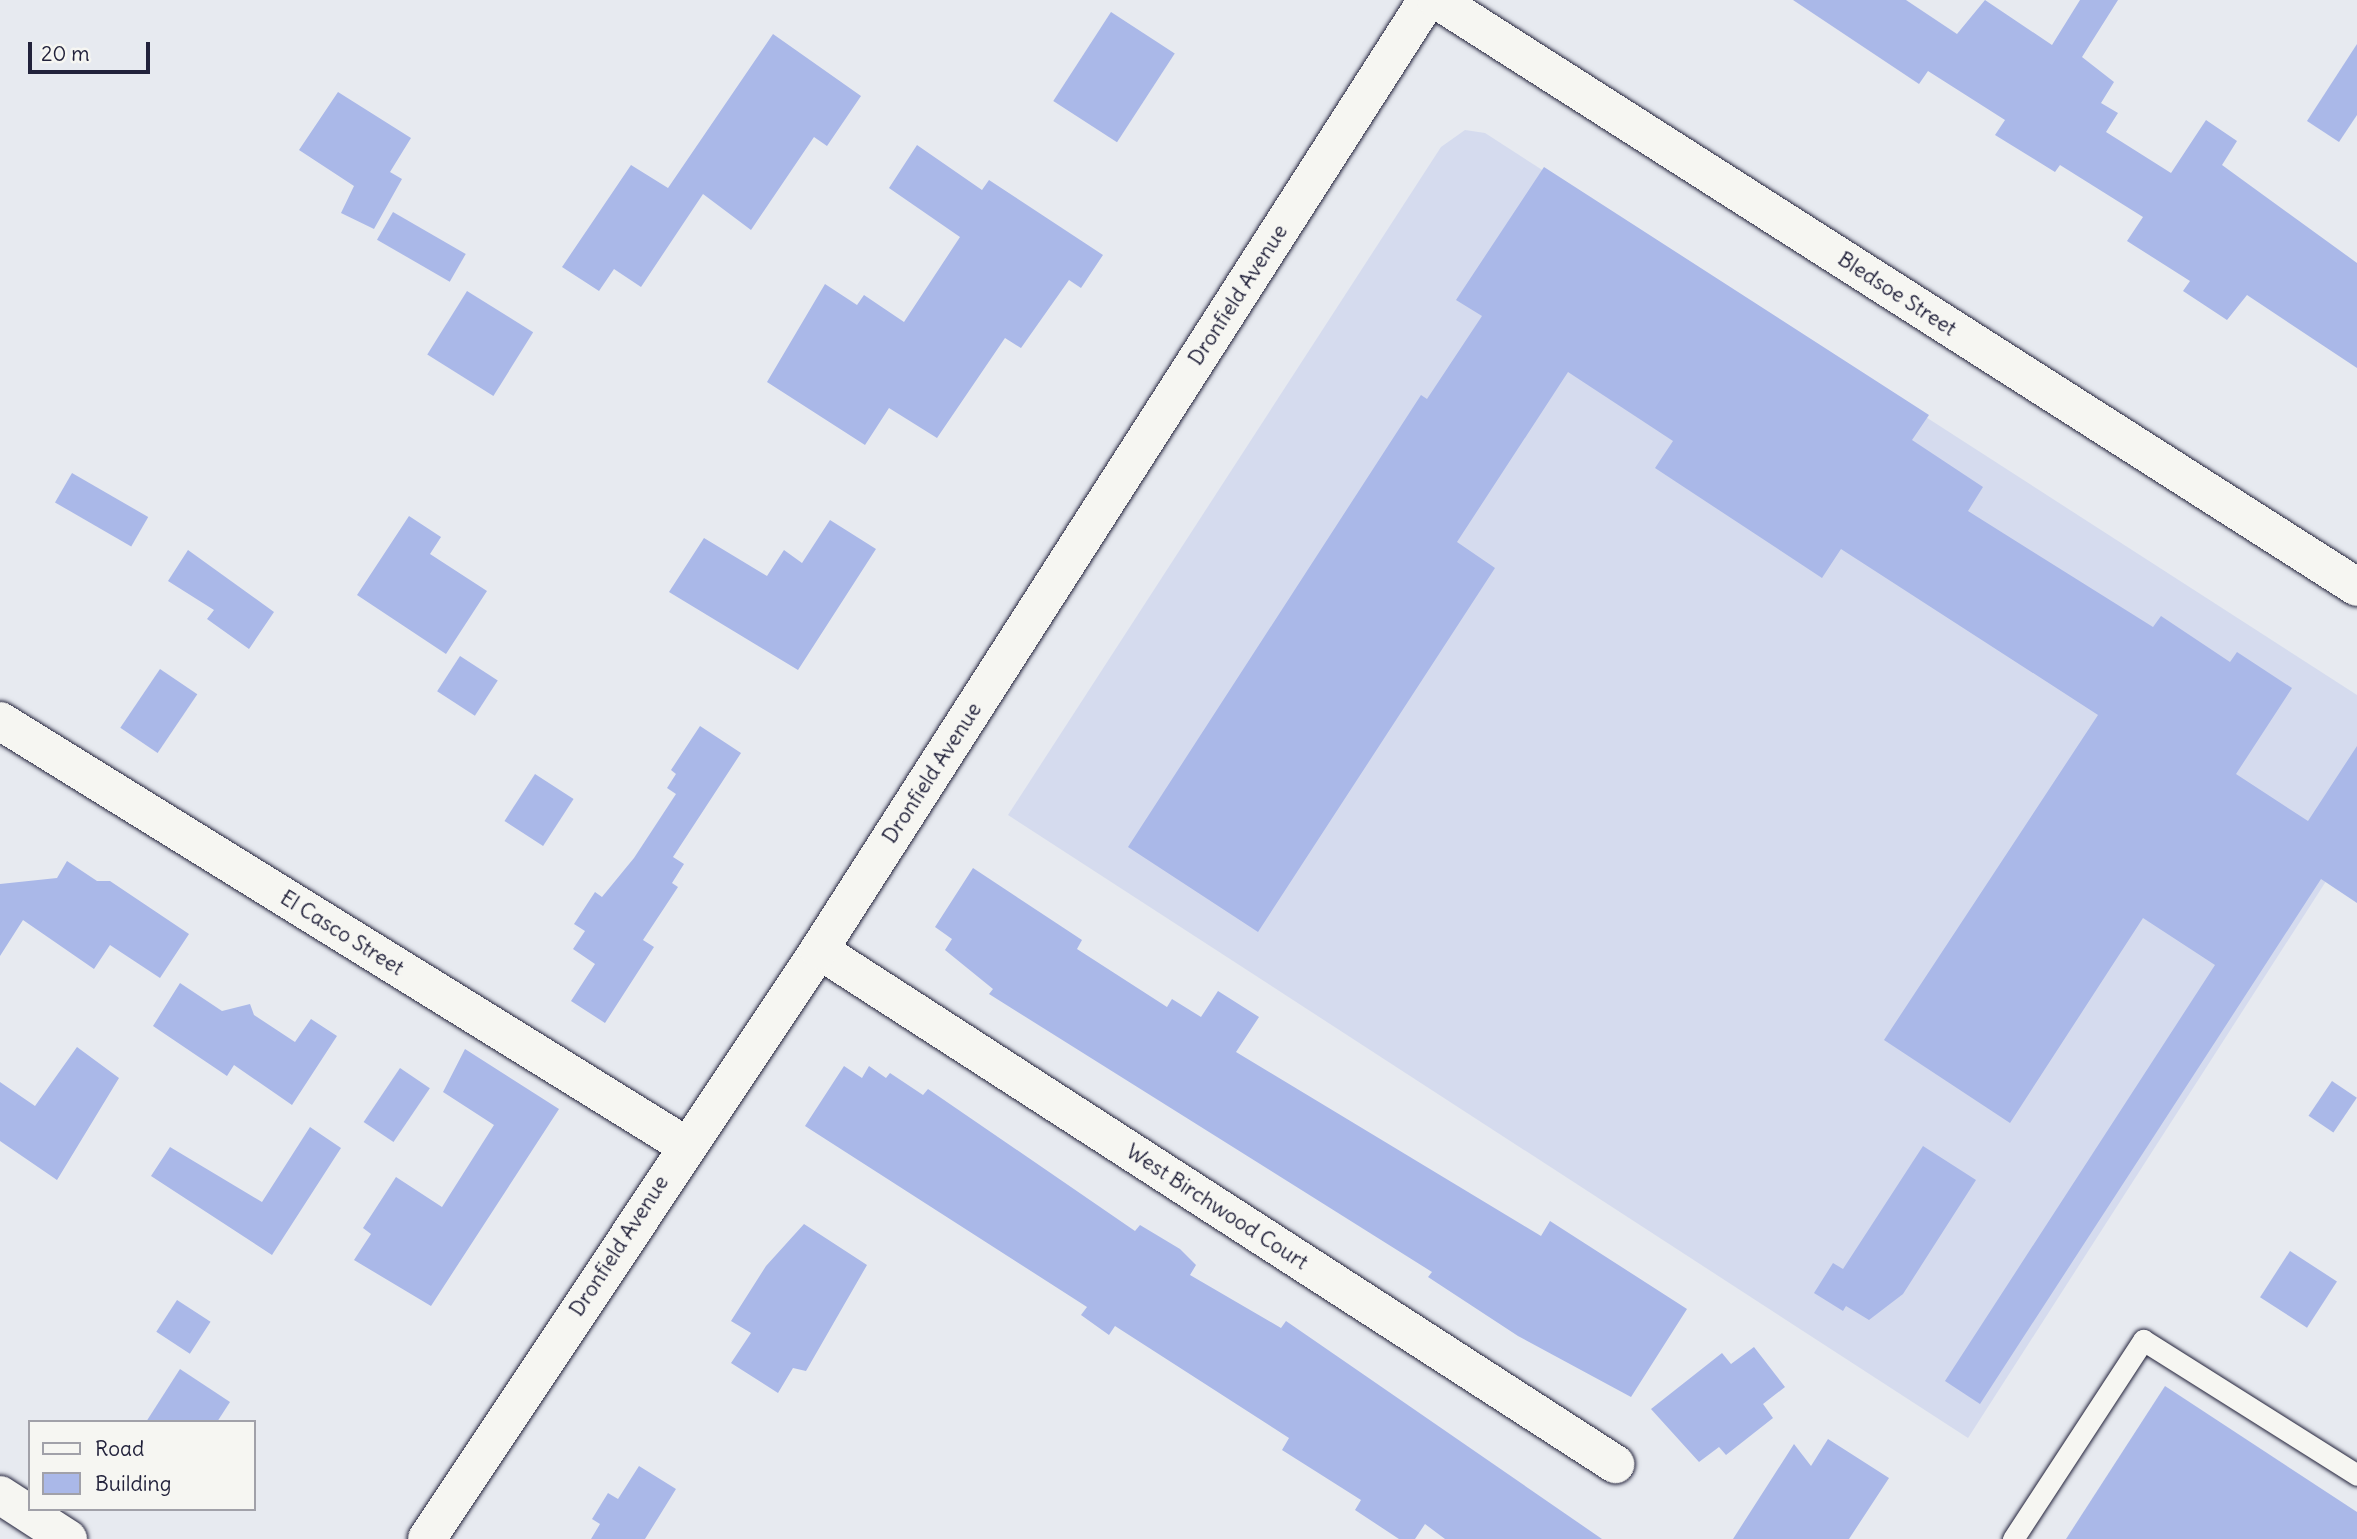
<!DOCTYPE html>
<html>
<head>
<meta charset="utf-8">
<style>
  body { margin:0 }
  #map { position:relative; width:2357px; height:1539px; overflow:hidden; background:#e7eaf0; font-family:Delius,sans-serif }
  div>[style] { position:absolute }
  .built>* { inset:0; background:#d5dbee }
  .building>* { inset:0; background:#aab8e8; transform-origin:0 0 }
  .roads { filter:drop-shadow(0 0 2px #22223b) drop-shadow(0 0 2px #22223b) }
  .service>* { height:21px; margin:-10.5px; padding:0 10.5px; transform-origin:10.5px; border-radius:10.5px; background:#f6f6f2 }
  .minor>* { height:38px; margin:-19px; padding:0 19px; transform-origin:19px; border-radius:19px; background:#f6f6f2 }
  .tertiary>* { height:38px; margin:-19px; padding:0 19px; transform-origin:19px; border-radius:19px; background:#f6f6f2 }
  span { translate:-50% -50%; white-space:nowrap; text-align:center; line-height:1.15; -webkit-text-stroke:5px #f6f6f2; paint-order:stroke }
  .street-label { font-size:21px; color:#22223b }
  .legend { position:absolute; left:28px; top:1420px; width:228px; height:91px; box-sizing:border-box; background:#f6f6f2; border:2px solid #a1a1a9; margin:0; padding:9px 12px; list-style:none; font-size:21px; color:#22223b }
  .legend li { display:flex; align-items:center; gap:14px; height:35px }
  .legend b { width:35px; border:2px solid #a1a1a9 }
  .scale { position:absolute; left:28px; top:42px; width:122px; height:32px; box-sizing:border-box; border:4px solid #22223b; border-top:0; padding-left:9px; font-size:21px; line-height:24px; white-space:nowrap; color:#22223b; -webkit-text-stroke:5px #f6f6f2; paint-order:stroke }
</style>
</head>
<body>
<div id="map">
  <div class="built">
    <i style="clip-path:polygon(1465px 130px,1485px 133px,2357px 695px,2357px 833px,1968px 1438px,1008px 815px,1441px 147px)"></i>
  </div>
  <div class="building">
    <i style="clip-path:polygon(1793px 0,1906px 0,1957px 34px,1985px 0,2052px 45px,2080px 0,2118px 0,2082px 57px,2114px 82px,2101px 103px,2118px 113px,2106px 132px,2171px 173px,2206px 120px,2237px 141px,2222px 165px,2357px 263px,2357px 368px,2247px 295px,2227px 320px,2183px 291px,2190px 281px,2127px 241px,2143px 217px,2060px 165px,2055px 172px,1995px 135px,2005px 120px,1928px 71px,1919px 84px)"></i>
    <i style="left:1111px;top:12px;width:76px;height:106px;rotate:33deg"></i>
    <i style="clip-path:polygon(773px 34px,861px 96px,827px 146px,814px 137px,751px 230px,703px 194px,641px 287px,614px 269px,599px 291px,562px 267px,631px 165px,668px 188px)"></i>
    <i style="clip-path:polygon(2357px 44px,2357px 115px,2339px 142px,2307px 121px)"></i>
    <i style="clip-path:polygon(338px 92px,411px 138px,390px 172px,402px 179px,374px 229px,341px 213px,354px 186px,299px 150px)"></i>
    <i style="clip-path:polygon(917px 145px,982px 190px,989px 180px,1103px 255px,1081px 288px,1069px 280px,1021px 348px,1005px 338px,937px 438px,889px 408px,865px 445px,767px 382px,825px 284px,857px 305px,864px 295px,904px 322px,960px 237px,889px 188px)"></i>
    <i style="clip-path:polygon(1544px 167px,1929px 415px,1912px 440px,1983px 487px,1968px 511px,2153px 627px,2161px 616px,2230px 662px,2237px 652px,2292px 688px,2236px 774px,2308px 821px,2357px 746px,2357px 903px,2321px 879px,1980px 1404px,1945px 1381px,2215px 965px,2143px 918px,2010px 1123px,1884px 1040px,2098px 715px,1841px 549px,1822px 578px,1655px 468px,1673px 441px,1568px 372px,1457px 542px,1495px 568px,1258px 932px,1128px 847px,1421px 395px,1427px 399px,1482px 316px,1456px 300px)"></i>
    <i style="left:393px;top:212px;width:84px;height:32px;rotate:30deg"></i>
    <i style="left:467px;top:291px;width:78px;height:75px;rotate:32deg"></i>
    <i style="left:72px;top:473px;width:88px;height:34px;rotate:30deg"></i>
    <i style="clip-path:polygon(409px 516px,441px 537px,430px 554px,487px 591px,446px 654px,357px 595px)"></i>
    <i style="clip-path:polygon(830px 520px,876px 549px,798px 670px,669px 592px,704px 538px,767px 576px,784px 550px,802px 563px)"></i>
    <i style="clip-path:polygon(188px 550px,274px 612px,249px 649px,207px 619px,214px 610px,168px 581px)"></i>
    <i style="left:460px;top:656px;width:45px;height:42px;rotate:33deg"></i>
    <i style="left:160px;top:669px;width:45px;height:71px;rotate:34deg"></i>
    <i style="clip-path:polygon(700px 726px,741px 753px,673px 857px,684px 864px,672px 883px,678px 887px,643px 940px,654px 947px,605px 1023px,571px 1001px,595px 964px,573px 949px,585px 931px,574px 924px,595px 892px,602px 897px,634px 858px,676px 794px,667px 788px,676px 774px,671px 770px)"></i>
    <i style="left:535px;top:774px;width:46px;height:56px;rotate:33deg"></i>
    <i style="clip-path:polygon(67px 861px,97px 881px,110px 881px,189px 934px,160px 978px,110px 945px,94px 969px,23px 920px,0 956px,0 884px,57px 878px)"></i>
    <i style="clip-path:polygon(973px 868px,1082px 940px,1077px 949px,1167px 1007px,1172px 999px,1201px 1017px,1218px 991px,1259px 1017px,1236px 1052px,1541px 1236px,1550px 1221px,1687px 1309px,1631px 1397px,1518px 1336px,1428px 1277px,1432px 1272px,989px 994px,993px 989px,945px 950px,952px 939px,935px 927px)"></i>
    <i style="clip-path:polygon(180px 983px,222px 1011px,250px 1004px,254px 1015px,295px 1042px,311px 1019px,337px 1036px,292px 1105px,234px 1065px,227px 1076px,153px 1026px)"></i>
    <i style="clip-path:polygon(77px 1047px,119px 1078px,57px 1180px,0 1141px,0 1082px,35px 1106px)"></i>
    <i style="clip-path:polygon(465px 1049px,559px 1109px,431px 1306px,354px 1260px,371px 1234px,363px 1228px,396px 1177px,442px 1207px,494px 1125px,443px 1092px)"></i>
    <i style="clip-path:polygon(844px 1066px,862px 1078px,869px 1066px,886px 1078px,890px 1073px,923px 1095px,928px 1089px,1135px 1231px,1140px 1225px,1180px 1249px,1196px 1265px,1190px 1275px,1281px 1328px,1286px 1321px,1602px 1539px,1445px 1539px,1425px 1524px,1415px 1539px,1399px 1539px,1355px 1510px,1361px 1500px,1282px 1450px,1289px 1438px,1115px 1326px,1109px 1335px,1081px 1315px,1087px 1307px,805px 1126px)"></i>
    <i style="left:400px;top:1068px;width:36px;height:65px;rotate:34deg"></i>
    <i style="left:2332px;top:1081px;width:30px;height:42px;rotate:34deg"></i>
    <i style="clip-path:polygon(310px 1127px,341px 1148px,272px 1255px,151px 1176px,170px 1147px,262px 1202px)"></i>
    <i style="clip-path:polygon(1923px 1146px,1976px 1180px,1903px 1294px,1869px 1320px,1846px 1306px,1843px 1311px,1814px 1293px,1833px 1263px,1843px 1269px)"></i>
    <i style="clip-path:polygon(804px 1224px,867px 1265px,806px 1371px,793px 1368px,778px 1393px,731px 1363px,751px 1333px,731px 1321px,766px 1266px)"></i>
    <i style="left:2290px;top:1251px;width:56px;height:55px;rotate:33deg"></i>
    <i style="left:177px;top:1300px;width:40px;height:38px;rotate:33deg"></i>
    <i style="clip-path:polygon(1754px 1347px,1785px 1387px,1763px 1404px,1773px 1418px,1726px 1455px,1719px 1447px,1699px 1462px,1651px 1409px,1722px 1353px,1731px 1364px)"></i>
    <i style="clip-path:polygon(180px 1369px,230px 1402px,217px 1422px,146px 1422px)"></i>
    <i style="clip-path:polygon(2165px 1386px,2357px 1512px,2357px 1539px,2066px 1539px)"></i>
    <i style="clip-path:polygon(1828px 1439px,1889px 1478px,1849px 1539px,1733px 1539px,1794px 1444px,1811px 1466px)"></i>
    <i style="clip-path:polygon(639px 1466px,676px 1489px,645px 1539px,591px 1539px,600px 1524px,592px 1519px,608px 1493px,618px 1499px)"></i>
  </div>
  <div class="roads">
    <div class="service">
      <i style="left:2013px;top:1539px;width:238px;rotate:-56.8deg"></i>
      <i style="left:2143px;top:1340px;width:253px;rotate:32.2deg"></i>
    </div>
    <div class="minor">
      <i style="left:0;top:721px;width:806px;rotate:31.76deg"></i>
      <i style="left:819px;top:950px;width:948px;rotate:32.85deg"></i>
      <i style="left:0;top:1495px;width:81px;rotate:32.9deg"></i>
      <i style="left:427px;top:1539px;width:708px;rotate:-56.35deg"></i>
      <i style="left:819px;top:950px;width:1128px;rotate:-57.38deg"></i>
    </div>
    <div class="tertiary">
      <i style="left:1437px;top:0;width:1091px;rotate:32.54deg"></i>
    </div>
  </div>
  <div class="street-label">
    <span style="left:1897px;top:294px;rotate:33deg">Bledsoe Street</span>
    <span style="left:1238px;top:295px;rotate:-57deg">Dronfield Avenue</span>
    <span style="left:932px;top:773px;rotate:-57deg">Dronfield Avenue</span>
    <span style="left:342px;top:933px;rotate:32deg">El Casco Street</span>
    <span style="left:1217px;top:1207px;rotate:33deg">West Birchwood Court</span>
    <span style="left:619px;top:1246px;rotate:-57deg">Dronfield Avenue</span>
  </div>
  <ul class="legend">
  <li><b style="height:9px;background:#f6f6f2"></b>Road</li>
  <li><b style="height:19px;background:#aab8e8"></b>Building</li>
  </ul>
  <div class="scale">20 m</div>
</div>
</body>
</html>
